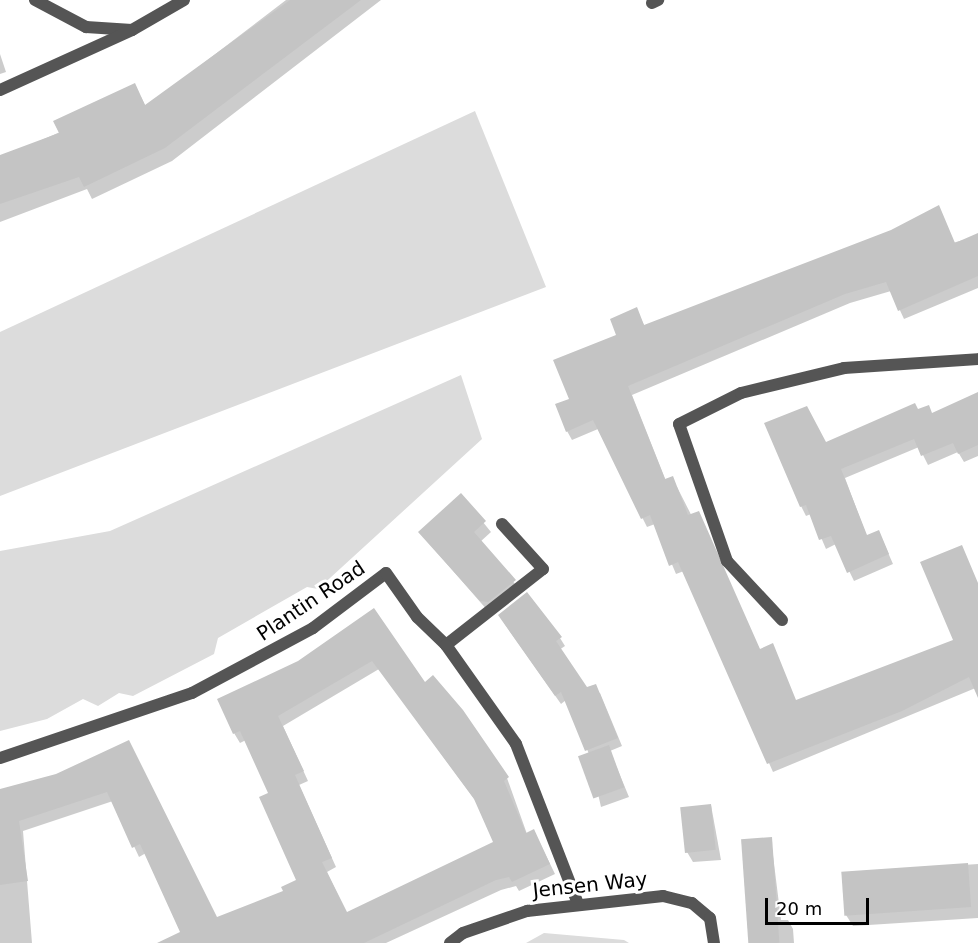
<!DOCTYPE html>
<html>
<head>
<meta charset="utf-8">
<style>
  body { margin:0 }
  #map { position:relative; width:978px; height:943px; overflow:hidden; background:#fff; font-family:"DejaVu Sans",sans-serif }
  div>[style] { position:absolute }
  .green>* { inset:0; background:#dcdcdc }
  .shadow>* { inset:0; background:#0003 }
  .building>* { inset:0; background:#c4c4c4; transform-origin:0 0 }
  .lane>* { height:12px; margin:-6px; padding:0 6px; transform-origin:6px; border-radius:6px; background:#555 }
  .street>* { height:12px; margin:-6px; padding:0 6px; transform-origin:6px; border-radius:6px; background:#555 }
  span { translate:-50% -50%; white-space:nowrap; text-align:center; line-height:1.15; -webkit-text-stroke:6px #fff; paint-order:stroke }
  .street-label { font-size:20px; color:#000 }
  .scale { position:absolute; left:765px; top:898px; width:104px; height:27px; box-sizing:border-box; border:3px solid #000; border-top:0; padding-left:8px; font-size:18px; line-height:21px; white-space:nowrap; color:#000; -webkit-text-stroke:4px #fff; paint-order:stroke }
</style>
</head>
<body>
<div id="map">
  <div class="green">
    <i style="clip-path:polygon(475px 111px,546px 287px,0 496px,0 332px)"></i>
    <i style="clip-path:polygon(461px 375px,482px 439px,318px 589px,307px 587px,218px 638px,214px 654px,133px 696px,119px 693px,98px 706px,83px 699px,47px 719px,0 731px,0 551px,110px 531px)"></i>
    <i style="clip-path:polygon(544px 933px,624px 940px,629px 943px,526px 943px)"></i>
  </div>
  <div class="shadow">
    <i style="clip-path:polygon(286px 0,381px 0,172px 161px,92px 199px,87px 189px,0 222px,0 158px,141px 97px,146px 107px)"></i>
    <i style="clip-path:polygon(0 54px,6px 72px,0 74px)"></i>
    <i style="clip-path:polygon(978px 236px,978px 288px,904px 319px,891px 291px,850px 303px,632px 395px,666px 481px,677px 487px,760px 650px,772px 645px,796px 702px,955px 641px,978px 584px,978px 687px,773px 772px,684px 571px,676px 574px,655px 524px,647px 527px,598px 429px,572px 440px,567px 431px,571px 399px,636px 309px,645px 327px)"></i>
    <i style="clip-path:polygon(978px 394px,978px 456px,964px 462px,958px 452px,928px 465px,919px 447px,845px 478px,867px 537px,883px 541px,893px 564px,854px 581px,836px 544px,826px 549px,811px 514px,806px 516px,801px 506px,826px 444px,918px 411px,933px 414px)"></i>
    <i style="clip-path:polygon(461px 495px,491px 532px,480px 542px,521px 591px,488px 611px,420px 533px)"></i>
    <i style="clip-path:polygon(evenodd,373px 610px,424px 685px,507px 778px,527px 834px,539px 841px,555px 874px,519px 891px,516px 886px,501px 890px,386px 943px,204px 943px,146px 853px,139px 857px,113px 801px,23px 831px,32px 943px,0 943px,0 790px,56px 776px,128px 742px,217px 919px,285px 892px,298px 880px,270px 794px,246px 740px,240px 743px,234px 733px,299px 663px,373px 610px,379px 669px,478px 804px,495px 843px,347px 914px,327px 872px,336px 867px,299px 785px,308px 781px,283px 726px,379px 669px)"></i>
    <i style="clip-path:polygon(504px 623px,560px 638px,565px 646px,559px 650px,586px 689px,600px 693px,622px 746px,610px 751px,629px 797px,601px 807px,589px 754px,566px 700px,561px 704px)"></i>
    <i style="clip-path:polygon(711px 805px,721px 860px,693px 862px,687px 852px)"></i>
    <i style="clip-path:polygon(771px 839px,781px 920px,788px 920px,793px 929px,794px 943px,749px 943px)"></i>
    <i style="clip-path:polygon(978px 864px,978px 918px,853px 926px,846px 915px,843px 873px)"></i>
  </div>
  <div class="building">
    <i style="clip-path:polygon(290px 0,361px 0,165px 148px,84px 187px,79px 177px,0 204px,0 155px,59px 133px,53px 121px,135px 83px,145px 105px)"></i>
    <i style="clip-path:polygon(939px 205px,955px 243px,978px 233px,978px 276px,898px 311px,886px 282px,845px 294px,628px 386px,665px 479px,673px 476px,688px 515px,699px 511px,760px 649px,773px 643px,796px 700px,953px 640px,920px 562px,962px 545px,978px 583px,978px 698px,969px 677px,902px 711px,767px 764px,678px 562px,669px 566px,650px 515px,641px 519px,593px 420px,566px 432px,555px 404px,569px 399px,553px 360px,616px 335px,610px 319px,637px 307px,644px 325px,891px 230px)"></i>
    <i style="clip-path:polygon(978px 392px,978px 445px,958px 454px,953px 443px,921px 456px,914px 439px,841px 469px,867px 535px,879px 530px,889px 554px,847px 573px,831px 536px,819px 540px,806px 505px,800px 507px,764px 423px,807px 406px,826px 442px,915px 403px,918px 409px,929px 405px,932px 413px)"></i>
    <i style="clip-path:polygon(461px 493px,486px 521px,474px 532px,516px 580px,488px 602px,480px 601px,418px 532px)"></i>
    <i style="clip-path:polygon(527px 592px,562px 637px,556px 641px,587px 687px,596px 684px,618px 738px,585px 751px,561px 692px,555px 696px,498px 615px)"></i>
    <i style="clip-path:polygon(evenodd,374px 608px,425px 682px,433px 675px,463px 710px,509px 777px,504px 781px,526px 833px,534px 829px,550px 864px,512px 882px,509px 877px,496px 880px,364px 943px,157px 943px,180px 932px,140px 844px,132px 848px,107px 792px,19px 821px,28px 881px,0 885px,0 789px,56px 774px,129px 740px,217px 917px,283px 891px,281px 887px,296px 880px,259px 797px,268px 793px,240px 731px,233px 734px,217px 699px,298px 661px,374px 608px,372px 661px,474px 799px,493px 842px,347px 912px,322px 862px,332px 858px,295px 775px,304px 771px,278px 716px,372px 661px)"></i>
    <i style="left:609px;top:745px;width:45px;height:33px;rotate:70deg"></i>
    <i style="left:711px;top:804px;width:46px;height:31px;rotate:84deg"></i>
    <i style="left:772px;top:837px;width:106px;height:31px;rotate:86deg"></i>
    <i style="left:968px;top:863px;width:44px;height:127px;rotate:86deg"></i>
  </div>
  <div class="lane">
    <i style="left:446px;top:645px;width:123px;rotate:-38.1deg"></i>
    <i style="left:543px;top:569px;width:61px;rotate:-132.3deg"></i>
  </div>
  <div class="street">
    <i style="left:35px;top:0;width:58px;rotate:27.9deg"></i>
    <i style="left:86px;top:27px;width:46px;rotate:3.7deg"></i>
    <i style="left:132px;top:30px;width:60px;rotate:-30deg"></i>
    <i style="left:652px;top:3px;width:7px;rotate:-27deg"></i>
    <i style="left:0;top:90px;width:145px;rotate:-24.4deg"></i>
    <i style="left:782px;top:620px;width:81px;rotate:-133deg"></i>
    <i style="left:727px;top:561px;width:145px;rotate:-109.3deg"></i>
    <i style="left:679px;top:424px;width:69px;rotate:-26.6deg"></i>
    <i style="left:741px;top:393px;width:106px;rotate:-13.6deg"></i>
    <i style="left:844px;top:368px;width:134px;rotate:-3.8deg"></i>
    <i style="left:0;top:758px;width:203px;rotate:-18.7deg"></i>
    <i style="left:192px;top:693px;width:137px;rotate:-28.2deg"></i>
    <i style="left:313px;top:628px;width:91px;rotate:-37deg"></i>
    <i style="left:386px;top:573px;width:54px;rotate:54.8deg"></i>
    <i style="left:417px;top:617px;width:40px;rotate:44deg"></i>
    <i style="left:446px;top:645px;width:121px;rotate:54.7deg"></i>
    <i style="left:516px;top:744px;width:168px;rotate:68.8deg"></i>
    <i style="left:450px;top:943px;width:16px;rotate:-38deg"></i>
    <i style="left:463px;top:933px;width:68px;rotate:-19deg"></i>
    <i style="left:527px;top:911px;width:137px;rotate:-6.3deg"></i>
    <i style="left:663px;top:896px;width:30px;rotate:14deg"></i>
    <i style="left:692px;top:903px;width:23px;rotate:40deg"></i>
    <i style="left:710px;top:918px;width:25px;rotate:81deg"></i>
  </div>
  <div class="street-label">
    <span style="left:311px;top:601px;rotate:-34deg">Plantin Road</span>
    <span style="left:590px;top:885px;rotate:-6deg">Jensen Way</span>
  </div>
  <div class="scale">20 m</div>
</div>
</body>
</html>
